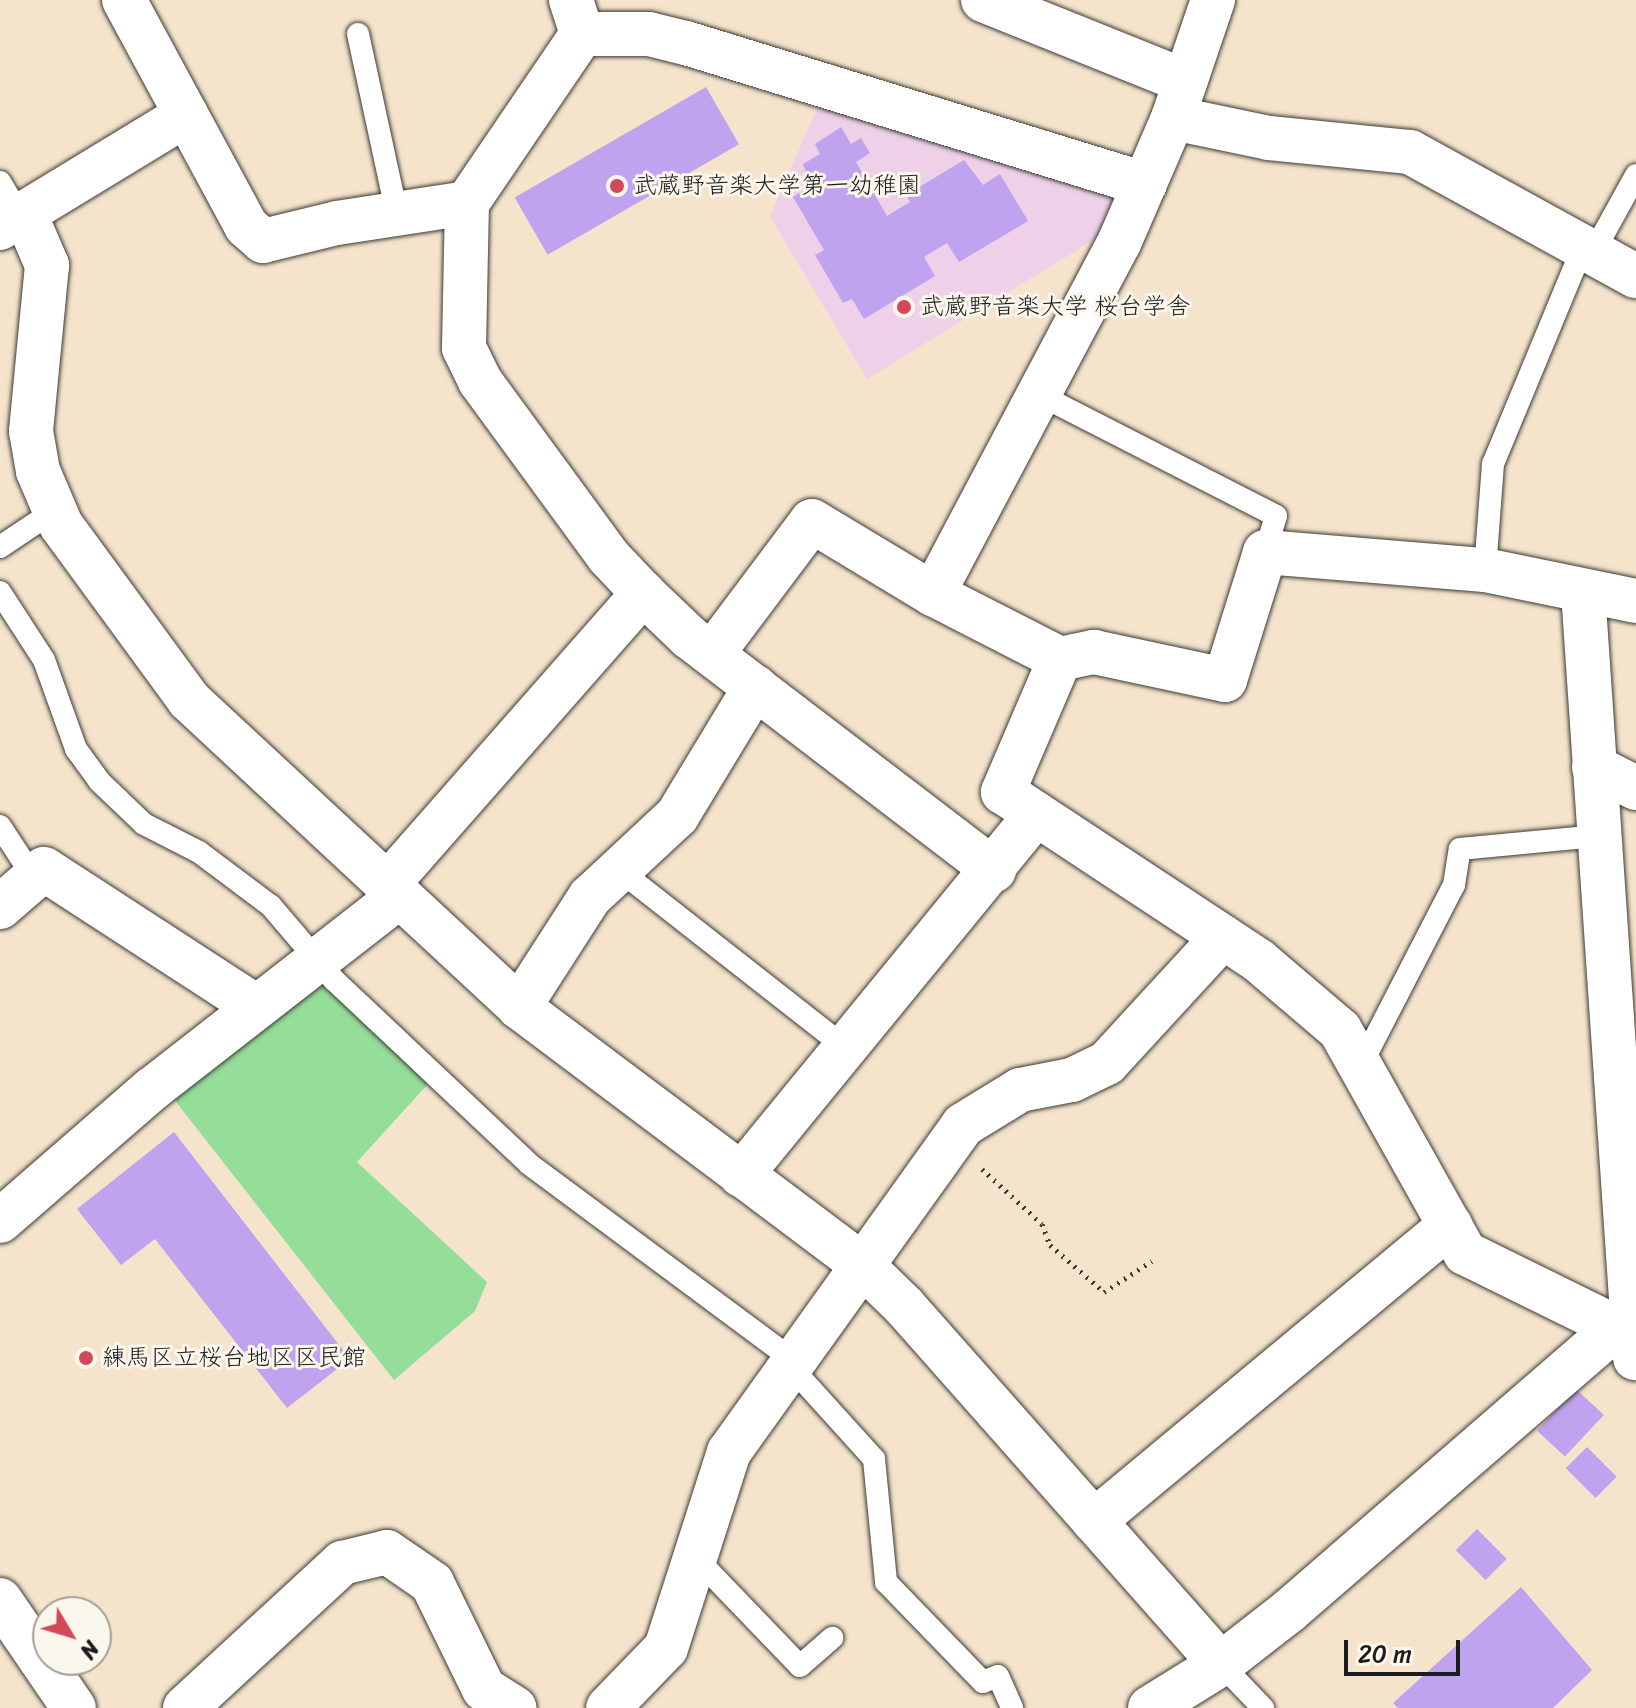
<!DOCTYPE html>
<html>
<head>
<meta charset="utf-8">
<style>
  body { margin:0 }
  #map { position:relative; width:1636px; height:1708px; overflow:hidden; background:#f5e4cb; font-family:Sriracha,"Klee One",sans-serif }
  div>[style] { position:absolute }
  .built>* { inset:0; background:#eed0e8 }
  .green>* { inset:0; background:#95de99 }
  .building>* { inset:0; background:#c0a3ee; transform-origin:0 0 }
  .path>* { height:5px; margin-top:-2.5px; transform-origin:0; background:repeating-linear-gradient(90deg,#3d3a36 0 2px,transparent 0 8px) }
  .roads { filter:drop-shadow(0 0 2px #3d3a36) drop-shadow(0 0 2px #3d3a36) }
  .service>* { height:22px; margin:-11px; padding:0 11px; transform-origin:11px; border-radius:11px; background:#fff }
  .minor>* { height:44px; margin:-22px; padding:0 22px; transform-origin:22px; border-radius:22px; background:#fff }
  .tertiary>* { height:44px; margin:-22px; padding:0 22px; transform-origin:22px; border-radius:22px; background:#fff }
  .dots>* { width:22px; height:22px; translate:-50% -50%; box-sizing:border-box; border:4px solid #fbf7ec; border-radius:50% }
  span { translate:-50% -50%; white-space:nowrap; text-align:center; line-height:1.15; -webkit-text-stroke:6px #fbf7ec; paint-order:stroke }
  .poi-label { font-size:24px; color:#1c1c1c }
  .left { translate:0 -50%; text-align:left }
  .north { position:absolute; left:32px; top:1596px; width:80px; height:80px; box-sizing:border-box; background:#fbf7ec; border:2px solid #a29f99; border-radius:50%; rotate:128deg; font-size:22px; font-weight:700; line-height:32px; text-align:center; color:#1c1c1c }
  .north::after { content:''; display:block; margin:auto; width:28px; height:36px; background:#d1495b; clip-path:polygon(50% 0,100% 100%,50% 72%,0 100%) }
  .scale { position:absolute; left:1344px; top:1640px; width:116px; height:36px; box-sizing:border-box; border:4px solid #1c1c1c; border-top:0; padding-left:10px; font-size:24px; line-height:28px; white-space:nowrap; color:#1c1c1c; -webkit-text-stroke:6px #fbf7ec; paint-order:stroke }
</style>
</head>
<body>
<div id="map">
  <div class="built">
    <i style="clip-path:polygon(818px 106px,1107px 188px,1118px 200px,1100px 236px,867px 379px,770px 217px)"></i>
  </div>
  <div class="green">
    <i style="clip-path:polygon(318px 977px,428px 1084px,357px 1162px,487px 1282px,475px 1311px,394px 1380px,169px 1093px)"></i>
  </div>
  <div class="building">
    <i style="left:706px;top:87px;width:66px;height:221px;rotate:60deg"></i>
    <i style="clip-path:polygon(841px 127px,851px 144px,861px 138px,870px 153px,856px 162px,887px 216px,910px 202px,906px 195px,964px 160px,983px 185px,1000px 174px,1028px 221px,959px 262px,947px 243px,924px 257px,935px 276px,864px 319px,852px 299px,843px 303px,815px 255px,824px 250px,793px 197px,811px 186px,803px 164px,820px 154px,815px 144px)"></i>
    <i style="clip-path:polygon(174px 1132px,350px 1359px,287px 1408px,155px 1239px,121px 1265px,77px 1209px)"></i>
    <i style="left:1576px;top:1389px;width:38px;height:57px;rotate:43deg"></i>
    <i style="left:1587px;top:1447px;width:42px;height:30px;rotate:45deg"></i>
    <i style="left:1477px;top:1529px;width:42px;height:30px;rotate:45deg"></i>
    <i style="clip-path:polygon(1521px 1587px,1592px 1670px,1553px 1708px,1398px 1708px,1393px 1703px)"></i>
  </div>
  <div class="path">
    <i style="left:982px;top:1169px;width:81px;rotate:42.5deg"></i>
    <i style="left:1042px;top:1224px;width:22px;rotate:69deg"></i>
    <i style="left:1050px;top:1245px;width:72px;rotate:41deg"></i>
    <i style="left:1104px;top:1292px;width:57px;rotate:-32.9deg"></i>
  </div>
  <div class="roads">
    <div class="service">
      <i style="left:358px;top:34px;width:184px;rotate:77.8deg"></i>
      <i style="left:0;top:182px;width:41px;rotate:59deg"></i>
      <i style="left:1593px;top:253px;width:89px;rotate:-61.1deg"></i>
      <i style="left:1040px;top:395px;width:265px;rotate:27.1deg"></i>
      <i style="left:1276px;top:516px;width:38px;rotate:107deg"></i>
      <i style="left:0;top:547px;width:65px;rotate:-33.7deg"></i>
      <i style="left:1485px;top:570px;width:106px;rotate:-85.7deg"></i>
      <i style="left:1493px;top:464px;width:235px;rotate:-67.5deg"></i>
      <i style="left:0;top:592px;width:81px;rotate:57.1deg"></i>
      <i style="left:44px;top:660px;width:95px;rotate:70.2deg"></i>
      <i style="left:76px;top:749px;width:39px;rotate:54deg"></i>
      <i style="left:99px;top:781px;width:62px;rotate:43.7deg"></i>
      <i style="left:144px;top:824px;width:62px;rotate:27deg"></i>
      <i style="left:199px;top:852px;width:90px;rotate:36.9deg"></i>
      <i style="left:271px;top:906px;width:97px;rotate:49.6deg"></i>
      <i style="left:334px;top:980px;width:268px;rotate:43.3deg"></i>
      <i style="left:529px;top:1164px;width:319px;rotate:36.6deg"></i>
      <i style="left:785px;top:1354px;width:13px;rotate:67deg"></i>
      <i style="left:790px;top:1366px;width:125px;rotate:47.9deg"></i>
      <i style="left:874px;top:1459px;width:124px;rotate:84.4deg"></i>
      <i style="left:886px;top:1582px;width:139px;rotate:45.9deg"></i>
      <i style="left:983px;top:1682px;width:16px;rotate:-22deg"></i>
      <i style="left:998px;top:1676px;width:35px;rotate:66deg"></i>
      <i style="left:0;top:826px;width:62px;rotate:56.8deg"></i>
      <i style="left:619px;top:870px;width:288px;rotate:38.1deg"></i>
      <i style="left:1361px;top:1065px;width:203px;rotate:-62.7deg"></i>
      <i style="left:1454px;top:885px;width:36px;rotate:-81deg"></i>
      <i style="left:1460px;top:849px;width:139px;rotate:-5.4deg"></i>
      <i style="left:695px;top:1557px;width:151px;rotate:46.1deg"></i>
      <i style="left:800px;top:1666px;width:43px;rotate:-41.2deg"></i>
      <i style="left:1221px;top:1664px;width:61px;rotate:46.3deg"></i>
    </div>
    <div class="minor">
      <i style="left:124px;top:0;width:257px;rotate:61.6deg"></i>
      <i style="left:246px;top:226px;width:23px;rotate:41deg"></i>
      <i style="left:263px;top:241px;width:76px;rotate:-13.7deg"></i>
      <i style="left:337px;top:223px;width:132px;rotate:-8.7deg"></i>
      <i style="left:571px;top:0;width:36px;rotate:72deg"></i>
      <i style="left:582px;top:34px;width:204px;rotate:124.2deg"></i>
      <i style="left:467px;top:203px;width:145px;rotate:91.2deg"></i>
      <i style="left:464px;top:348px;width:37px;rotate:64deg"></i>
      <i style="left:480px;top:381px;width:217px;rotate:53.8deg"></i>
      <i style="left:608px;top:556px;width:51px;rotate:46.6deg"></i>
      <i style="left:643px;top:593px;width:64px;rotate:43.7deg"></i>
      <i style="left:689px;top:637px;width:384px;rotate:37.4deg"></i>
      <i style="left:983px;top:0;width:218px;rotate:21.9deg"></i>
      <i style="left:582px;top:34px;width:67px"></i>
      <i style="left:649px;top:34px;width:38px;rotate:14deg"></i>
      <i style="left:686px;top:43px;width:480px;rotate:17.1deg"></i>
      <i style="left:1173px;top:118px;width:98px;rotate:11.8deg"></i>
      <i style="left:1269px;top:138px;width:142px;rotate:5.7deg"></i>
      <i style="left:1410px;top:152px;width:258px;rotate:28.8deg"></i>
      <i style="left:25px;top:214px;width:56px;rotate:66.7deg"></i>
      <i style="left:47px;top:265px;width:167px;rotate:95.5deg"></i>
      <i style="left:31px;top:431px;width:41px;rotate:80.1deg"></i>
      <i style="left:38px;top:471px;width:59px;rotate:66.9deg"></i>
      <i style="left:61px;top:525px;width:217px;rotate:53.8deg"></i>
      <i style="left:189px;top:700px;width:451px;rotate:42.9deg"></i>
      <i style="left:519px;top:1007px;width:429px;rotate:36.9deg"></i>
      <i style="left:862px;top:1265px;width:59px;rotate:44.3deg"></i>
      <i style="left:904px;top:1306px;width:478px;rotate:48.5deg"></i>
      <i style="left:0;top:228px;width:218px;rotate:-31.3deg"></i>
      <i style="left:1583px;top:591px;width:769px;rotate:86.12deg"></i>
      <i style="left:933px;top:594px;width:397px;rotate:-62.1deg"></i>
      <i style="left:1119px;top:243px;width:136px;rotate:-66.6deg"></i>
      <i style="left:1173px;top:118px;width:125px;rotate:-71.3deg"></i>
      <i style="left:712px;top:654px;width:166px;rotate:-53.1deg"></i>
      <i style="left:812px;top:521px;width:141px;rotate:31.1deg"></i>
      <i style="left:933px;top:594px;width:143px;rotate:27.1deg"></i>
      <i style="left:1060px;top:659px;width:145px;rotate:113.2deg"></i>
      <i style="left:1003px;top:792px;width:307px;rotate:33.4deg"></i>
      <i style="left:1259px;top:961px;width:106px;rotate:40.4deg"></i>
      <i style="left:1340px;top:1030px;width:256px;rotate:60.7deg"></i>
      <i style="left:1465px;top:1253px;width:191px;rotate:26.2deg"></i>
      <i style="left:1060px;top:659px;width:35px;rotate:-12deg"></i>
      <i style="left:1094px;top:652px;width:134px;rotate:12.1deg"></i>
      <i style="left:1225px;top:680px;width:134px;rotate:-72.6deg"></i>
      <i style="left:1265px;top:552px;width:221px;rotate:4.7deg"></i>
      <i style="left:1485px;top:570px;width:154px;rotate:11.6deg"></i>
      <i style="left:1594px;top:767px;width:47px;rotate:26.6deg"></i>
      <i style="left:386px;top:886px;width:390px;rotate:-48.7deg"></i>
      <i style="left:0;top:907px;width:58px;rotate:-40.8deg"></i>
      <i style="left:44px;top:869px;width:252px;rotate:33deg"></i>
      <i style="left:519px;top:1007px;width:131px;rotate:-57.2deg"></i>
      <i style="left:590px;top:897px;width:119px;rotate:-43deg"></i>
      <i style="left:677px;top:816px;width:151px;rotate:-58.8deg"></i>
      <i style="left:741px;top:1175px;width:464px;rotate:-50.7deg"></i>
      <i style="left:0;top:1221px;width:201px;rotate:-41deg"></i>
      <i style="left:152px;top:1089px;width:313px;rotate:-37.9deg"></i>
      <i style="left:1094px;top:1521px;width:463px;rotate:-39.7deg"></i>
      <i style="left:185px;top:1708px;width:214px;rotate:-42.7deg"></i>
      <i style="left:342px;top:1563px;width:46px;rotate:-13.7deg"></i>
      <i style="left:387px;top:1552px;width:55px;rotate:34.6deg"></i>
      <i style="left:432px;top:1583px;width:118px;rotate:63.9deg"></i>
      <i style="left:484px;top:1689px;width:36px;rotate:32deg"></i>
      <i style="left:608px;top:1708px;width:83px;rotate:-46deg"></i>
      <i style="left:666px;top:1648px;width:206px;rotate:-72.2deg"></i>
      <i style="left:729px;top:1452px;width:402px;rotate:-54.4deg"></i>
      <i style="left:963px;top:1125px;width:67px;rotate:-31.6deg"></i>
      <i style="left:1020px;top:1090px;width:53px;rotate:-10.9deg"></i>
      <i style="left:1072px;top:1080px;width:39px;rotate:-26deg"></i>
      <i style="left:1107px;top:1063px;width:171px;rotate:-47.4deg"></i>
      <i style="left:1150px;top:1708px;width:84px;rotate:-31.8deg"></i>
      <i style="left:1221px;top:1664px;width:86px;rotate:-37.9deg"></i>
      <i style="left:1289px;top:1611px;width:432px;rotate:-40.9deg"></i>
    </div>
    <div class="tertiary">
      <i style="left:0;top:1600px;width:131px;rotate:55.6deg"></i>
    </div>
  </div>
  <div class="dots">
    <i style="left:617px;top:186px;background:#d1495b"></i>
    <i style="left:904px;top:307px;background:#d1495b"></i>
    <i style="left:86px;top:1358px;background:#d1495b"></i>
  </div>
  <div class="poi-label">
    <span class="left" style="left:633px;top:186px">武蔵野音楽大学第一幼稚園</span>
    <span class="left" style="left:920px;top:307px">武蔵野音楽大学 桜台学舎</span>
    <span class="left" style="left:102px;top:1358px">練馬区立桜台地区区民館</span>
  </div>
  <div class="north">N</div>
  <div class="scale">20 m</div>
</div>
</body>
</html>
